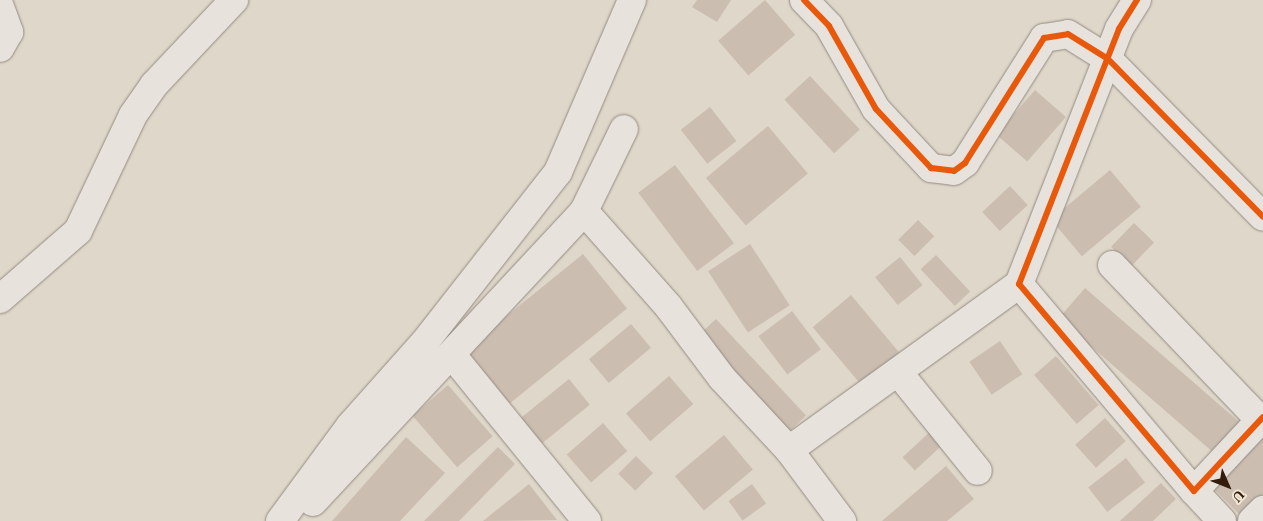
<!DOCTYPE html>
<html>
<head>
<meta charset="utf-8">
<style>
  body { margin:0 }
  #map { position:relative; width:1263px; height:521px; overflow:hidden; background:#dfd7c9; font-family:"EB Garamond",serif }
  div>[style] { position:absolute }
  .building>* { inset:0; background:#cbbeb1; transform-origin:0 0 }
  .roads { filter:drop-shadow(0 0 1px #938b82) drop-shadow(0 0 1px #938b82) }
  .minor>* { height:28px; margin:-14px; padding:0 14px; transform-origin:14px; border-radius:14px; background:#e7e2db }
  .cycleway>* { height:6px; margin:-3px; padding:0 3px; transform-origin:3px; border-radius:3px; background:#e8590c }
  span { translate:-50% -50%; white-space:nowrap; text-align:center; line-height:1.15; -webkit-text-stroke:4px #f1e6d5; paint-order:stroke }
  .north { position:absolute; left:1203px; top:461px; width:50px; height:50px; -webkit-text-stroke:4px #f1e6d5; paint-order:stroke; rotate:134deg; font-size:14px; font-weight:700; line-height:20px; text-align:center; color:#341c0d }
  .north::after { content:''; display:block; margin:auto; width:18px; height:22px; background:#341c0d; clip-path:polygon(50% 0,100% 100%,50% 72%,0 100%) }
</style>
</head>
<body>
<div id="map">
  <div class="building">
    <i style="clip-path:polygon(697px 0,731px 0,717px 22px,692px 7px)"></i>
    <i style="left:765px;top:0;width:46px;height:62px;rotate:49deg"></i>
    <i style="left:810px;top:76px;width:73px;height:35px;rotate:47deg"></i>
    <i style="left:1035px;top:90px;width:41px;height:59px;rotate:41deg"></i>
    <i style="left:710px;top:107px;width:43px;height:37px;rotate:52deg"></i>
    <i style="left:768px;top:126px;width:62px;height:81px;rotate:50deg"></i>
    <i style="left:675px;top:165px;width:98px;height:46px;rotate:53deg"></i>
    <i style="left:1110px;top:170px;width:48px;height:77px;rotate:50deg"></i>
    <i style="left:1010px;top:186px;width:26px;height:38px;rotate:47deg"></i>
    <i style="left:918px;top:220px;width:23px;height:28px;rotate:45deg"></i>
    <i style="left:1134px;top:223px;width:28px;height:33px;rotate:44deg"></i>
    <i style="left:750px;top:244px;width:73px;height:50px;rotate:57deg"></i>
    <i style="left:583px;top:254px;width:70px;height:151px;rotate:51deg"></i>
    <i style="left:936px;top:255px;width:50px;height:21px;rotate:47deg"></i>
    <i style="left:900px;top:257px;width:36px;height:32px;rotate:51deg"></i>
    <i style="left:1085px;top:288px;width:209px;height:40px;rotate:41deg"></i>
    <i style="left:851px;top:295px;width:75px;height:50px;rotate:50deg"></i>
    <i style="left:792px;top:311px;width:48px;height:42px;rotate:53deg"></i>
    <i style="left:716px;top:319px;width:132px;height:28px;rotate:47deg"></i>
    <i style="left:631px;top:324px;width:31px;height:55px;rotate:50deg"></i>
    <i style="left:1000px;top:341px;width:40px;height:37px;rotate:56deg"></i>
    <i style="left:1056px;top:356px;width:65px;height:29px;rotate:49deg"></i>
    <i style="left:669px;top:376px;width:37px;height:57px;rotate:49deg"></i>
    <i style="left:569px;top:379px;width:33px;height:66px;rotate:51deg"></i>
    <i style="left:448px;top:385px;width:68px;height:47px;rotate:49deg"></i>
    <i style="left:1105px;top:418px;width:31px;height:40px;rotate:48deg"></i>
    <i style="left:603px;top:423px;width:37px;height:48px;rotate:49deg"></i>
    <i style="left:934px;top:428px;width:18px;height:43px;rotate:47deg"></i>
    <i style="clip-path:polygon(1263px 429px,1263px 494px,1241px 516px,1209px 484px)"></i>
    <i style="left:724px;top:435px;width:45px;height:64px;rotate:50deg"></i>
    <i style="clip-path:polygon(406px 437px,445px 473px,400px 521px,332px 521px)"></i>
    <i style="clip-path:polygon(498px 447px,515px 464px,459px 521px,424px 521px)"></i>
    <i style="left:636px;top:456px;width:24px;height:25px;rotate:45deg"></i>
    <i style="left:1126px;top:458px;width:31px;height:48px;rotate:52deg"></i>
    <i style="clip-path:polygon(946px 466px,974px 499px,947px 521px,882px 521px)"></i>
    <i style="clip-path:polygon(1161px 483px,1176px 499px,1153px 521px,1120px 521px)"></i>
    <i style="clip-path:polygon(529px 484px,557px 520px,483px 521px)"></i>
    <i style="left:752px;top:484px;width:24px;height:29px;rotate:54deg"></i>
  </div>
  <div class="roads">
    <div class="minor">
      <i style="left:804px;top:0;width:36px;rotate:46deg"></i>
      <i style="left:829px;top:26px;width:95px;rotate:60.5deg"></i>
      <i style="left:876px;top:109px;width:81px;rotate:47deg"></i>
      <i style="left:931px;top:168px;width:23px;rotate:7deg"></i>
      <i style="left:954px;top:171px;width:14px;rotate:-36deg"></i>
      <i style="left:965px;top:163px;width:148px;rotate:-57.7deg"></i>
      <i style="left:1044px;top:38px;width:24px;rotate:-9deg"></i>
      <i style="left:1068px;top:34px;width:47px;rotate:32deg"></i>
      <i style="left:1108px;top:59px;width:221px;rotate:45.5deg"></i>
      <i style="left:1137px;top:0;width:34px;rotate:122deg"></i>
      <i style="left:1119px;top:29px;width:274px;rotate:111.4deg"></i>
      <i style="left:1019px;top:284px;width:271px;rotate:49.8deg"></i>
      <i style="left:1194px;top:491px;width:101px;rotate:-47deg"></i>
      <i style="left:0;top:7px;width:27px;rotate:70deg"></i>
      <i style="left:9px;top:32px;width:18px;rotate:119deg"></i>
      <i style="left:584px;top:211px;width:127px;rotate:48.5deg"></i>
      <i style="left:668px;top:306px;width:90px;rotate:53.1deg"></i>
      <i style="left:722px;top:378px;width:98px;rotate:47.1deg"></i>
      <i style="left:789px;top:450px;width:89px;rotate:53.3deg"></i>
      <i style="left:1112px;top:265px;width:214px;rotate:46.3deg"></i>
      <i style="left:0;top:299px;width:103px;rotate:-41.1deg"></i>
      <i style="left:78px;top:231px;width:128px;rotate:-64.6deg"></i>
      <i style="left:133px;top:115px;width:37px;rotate:-55deg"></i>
      <i style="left:154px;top:85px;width:117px;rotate:-46.7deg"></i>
      <i style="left:452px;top:355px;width:214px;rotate:50.9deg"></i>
      <i style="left:898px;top:372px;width:127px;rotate:51.1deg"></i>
      <i style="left:789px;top:450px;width:284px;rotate:-35.8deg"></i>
      <i style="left:1194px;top:491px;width:41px;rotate:47deg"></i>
      <i style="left:313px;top:502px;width:398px;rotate:-47deg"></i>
      <i style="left:584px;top:211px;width:91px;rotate:-64deg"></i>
      <i style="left:280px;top:521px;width:118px;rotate:-53.6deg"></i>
      <i style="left:350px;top:426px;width:111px;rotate:-48.3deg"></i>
      <i style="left:424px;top:343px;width:217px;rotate:-51.9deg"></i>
      <i style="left:558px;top:172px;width:187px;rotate:-66.7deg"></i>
      <i style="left:1252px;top:521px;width:16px;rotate:-45deg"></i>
    </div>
  </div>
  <div class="cycleway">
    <i style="left:804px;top:0;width:36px;rotate:46deg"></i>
    <i style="left:829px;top:26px;width:95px;rotate:60.5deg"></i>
    <i style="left:876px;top:109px;width:81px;rotate:47deg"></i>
    <i style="left:931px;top:168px;width:23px;rotate:7deg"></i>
    <i style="left:954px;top:171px;width:14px;rotate:-36deg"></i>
    <i style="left:965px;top:163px;width:148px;rotate:-57.7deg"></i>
    <i style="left:1044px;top:38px;width:24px;rotate:-9deg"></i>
    <i style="left:1068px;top:34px;width:47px;rotate:32deg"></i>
    <i style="left:1108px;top:59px;width:221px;rotate:45.5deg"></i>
    <i style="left:1137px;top:0;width:34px;rotate:122deg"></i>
    <i style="left:1119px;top:29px;width:274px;rotate:111.4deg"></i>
    <i style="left:1019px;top:284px;width:271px;rotate:49.8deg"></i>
    <i style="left:1194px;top:491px;width:101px;rotate:-47deg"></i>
  </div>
  <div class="north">U</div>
</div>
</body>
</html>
